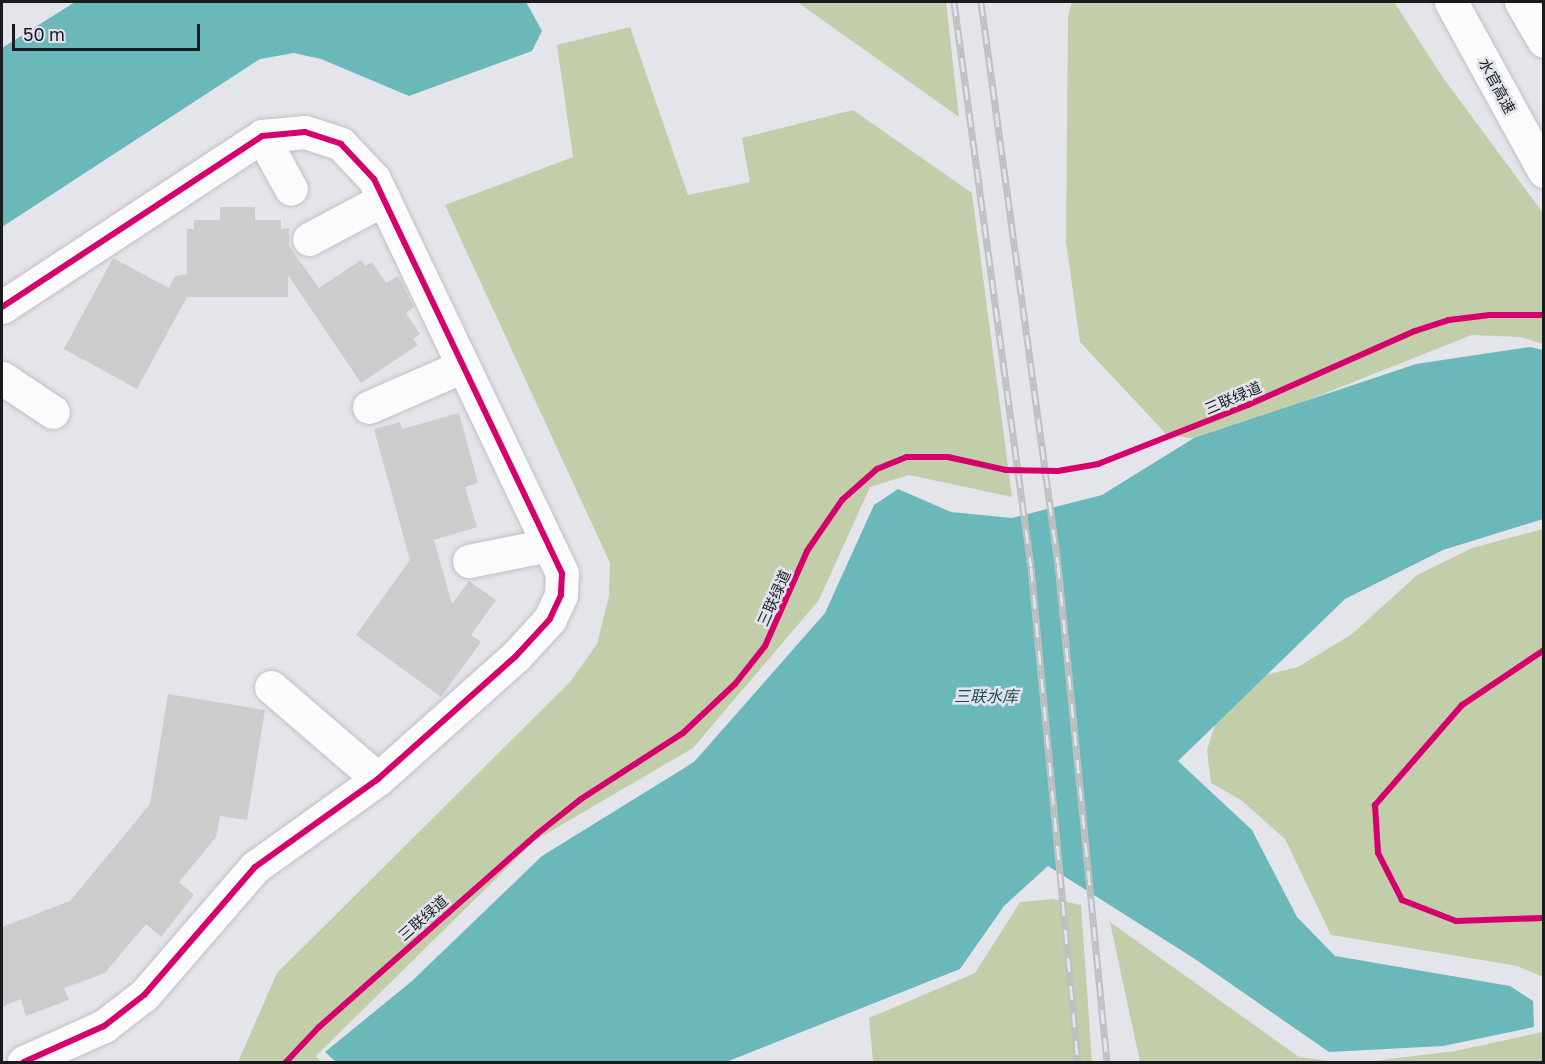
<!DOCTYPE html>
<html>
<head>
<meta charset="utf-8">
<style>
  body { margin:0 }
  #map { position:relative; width:1545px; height:1064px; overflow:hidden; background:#e4e5ea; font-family:"Golos Text","Noto Sans SC",sans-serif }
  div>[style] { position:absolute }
  .forest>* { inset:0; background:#c2ceaa }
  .water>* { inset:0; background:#6bb8bb }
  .building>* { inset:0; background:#cdcccd }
  .roads { filter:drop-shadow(0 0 2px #c0c0c4) drop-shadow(0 0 2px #c0c0c4) }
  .minor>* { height:33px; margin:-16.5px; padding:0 16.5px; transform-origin:16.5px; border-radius:16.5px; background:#fbfbfc }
  .highway>* { height:33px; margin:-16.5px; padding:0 16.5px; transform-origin:16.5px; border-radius:16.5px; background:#fbfbfc }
  .rail>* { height:7px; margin-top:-3.5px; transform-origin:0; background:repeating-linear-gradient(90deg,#e1e4ed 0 14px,#c0c0c1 0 28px); box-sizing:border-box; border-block:2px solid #c0c0c1 }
  .cycleway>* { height:6px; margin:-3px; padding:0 3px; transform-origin:3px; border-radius:3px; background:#d6006c }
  span { translate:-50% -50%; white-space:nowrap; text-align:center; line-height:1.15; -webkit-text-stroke:5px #e1e4ed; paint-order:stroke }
  .street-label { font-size:15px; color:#1a1b1f }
  .water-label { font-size:16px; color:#1c4b4c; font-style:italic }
  .frame { position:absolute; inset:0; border:3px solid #1a1b1f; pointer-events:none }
  .scale { position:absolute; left:12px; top:24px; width:188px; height:27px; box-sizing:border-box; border:3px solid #1a1b1f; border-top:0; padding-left:8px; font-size:18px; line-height:21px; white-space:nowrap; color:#1a1b1f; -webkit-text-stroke:4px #e1e4ed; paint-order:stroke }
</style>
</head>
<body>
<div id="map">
  <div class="forest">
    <i style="clip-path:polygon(799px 2px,946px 2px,959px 117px,800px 4px)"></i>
    <i style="clip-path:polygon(1072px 2px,1394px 2px,1444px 79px,1543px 213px,1543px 344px,1520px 337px,1472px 335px,1207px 440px,1167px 435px,1080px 342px,1066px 242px,1068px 16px)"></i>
    <i style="clip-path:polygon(630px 27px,688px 195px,750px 182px,742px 138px,853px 110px,972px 193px,1012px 497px,909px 475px,870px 487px,819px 600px,693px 748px,534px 841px,316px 1056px,321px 1062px,238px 1062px,277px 973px,570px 682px,597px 644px,609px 596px,610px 563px,445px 205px,573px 157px,557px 45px)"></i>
    <i style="clip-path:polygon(1543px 529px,1543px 977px,1517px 966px,1331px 935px,1285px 839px,1241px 800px,1211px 783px,1207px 750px,1218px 715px,1254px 678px,1298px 667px,1352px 634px,1417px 575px,1472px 548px)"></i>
    <i style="clip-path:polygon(1053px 899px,1081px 905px,1092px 1062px,873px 1062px,869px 1018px,975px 973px,1020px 902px)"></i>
    <i style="clip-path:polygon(1110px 922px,1299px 1057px,1340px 1062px,1140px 1062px)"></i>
    <i style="clip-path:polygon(1543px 1032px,1543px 1062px,1365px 1062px,1455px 1051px)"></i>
  </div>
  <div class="water">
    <i style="clip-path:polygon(75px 2px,526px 2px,542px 31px,532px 51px,409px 96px,321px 59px,294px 53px,260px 59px,2px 227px,2px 48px)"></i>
    <i style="clip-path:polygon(1530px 347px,1543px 350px,1543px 519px,1443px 550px,1345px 599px,1178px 761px,1252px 830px,1297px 917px,1335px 956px,1510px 986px,1533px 1001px,1534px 1027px,1443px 1046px,1329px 1052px,1195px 959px,1048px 866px,1004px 906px,960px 969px,726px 1062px,336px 1062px,325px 1052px,412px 981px,542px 856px,694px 762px,825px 613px,874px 505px,898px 489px,951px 512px,1012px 518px,1102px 495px,1194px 438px,1416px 364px)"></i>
  </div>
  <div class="building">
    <i style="clip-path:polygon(220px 207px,255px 207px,255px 220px,281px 220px,281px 229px,289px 228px,289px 246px,319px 288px,361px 260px,365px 266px,372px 262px,386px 283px,398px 276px,414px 307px,406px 313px,420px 334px,413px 339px,418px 345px,361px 383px,288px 275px,288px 297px,187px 297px,137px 389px,64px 349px,113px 258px,169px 288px,175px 276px,187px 274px,187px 229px,194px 229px,194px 220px,220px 220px)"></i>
    <i style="clip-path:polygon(459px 413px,478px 483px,465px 487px,477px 527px,434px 540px,452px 604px,469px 581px,496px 600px,471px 635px,481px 642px,441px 697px,356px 635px,410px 560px,374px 429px,400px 422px,402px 429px)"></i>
    <i style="clip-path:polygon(168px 694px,265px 710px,247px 820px,220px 816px,216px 837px,179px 882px,194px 895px,161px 937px,146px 924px,105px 973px,64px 988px,69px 1000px,26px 1016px,21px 999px,2px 1007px,2px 927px,70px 901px,150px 804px)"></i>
  </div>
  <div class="roads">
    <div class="minor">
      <i style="left:262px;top:136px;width:60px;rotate:61.3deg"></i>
      <i style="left:309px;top:239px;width:85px;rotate:-28.1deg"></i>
      <i style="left:2px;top:307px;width:311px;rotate:-33.3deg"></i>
      <i style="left:262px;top:136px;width:43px;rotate:-5.3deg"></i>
      <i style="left:305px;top:132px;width:38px;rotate:18deg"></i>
      <i style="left:341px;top:144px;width:48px;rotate:46.7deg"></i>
      <i style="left:374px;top:179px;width:437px;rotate:64.5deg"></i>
      <i style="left:562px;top:574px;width:21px;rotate:93deg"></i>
      <i style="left:561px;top:595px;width:26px;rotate:115deg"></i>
      <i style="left:550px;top:619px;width:50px;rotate:132.6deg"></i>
      <i style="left:516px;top:656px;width:185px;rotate:138.3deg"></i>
      <i style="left:378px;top:779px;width:151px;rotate:144.4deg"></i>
      <i style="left:255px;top:867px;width:169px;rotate:130.9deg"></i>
      <i style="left:144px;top:995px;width:51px;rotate:142.2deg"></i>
      <i style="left:104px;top:1026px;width:88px;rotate:155.8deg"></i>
      <i style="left:2px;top:378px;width:61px;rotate:33.7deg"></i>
      <i style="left:369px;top:407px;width:103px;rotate:-23.6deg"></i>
      <i style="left:469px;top:561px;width:81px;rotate:-11.4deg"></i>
      <i style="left:271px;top:687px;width:141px;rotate:40.7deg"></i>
    </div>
    <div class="highway">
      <i style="left:1451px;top:2px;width:193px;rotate:61.2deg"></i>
      <i style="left:1521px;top:2px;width:45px;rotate:59.5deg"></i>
    </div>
  </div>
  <div class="rail">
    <i style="left:954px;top:2px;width:570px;rotate:82.24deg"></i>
    <i style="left:1031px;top:567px;width:497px;rotate:84.6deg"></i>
    <i style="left:981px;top:2px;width:567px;rotate:82.2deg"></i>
    <i style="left:1058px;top:564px;width:500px;rotate:84.38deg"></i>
  </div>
  <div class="cycleway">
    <i style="left:2px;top:307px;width:311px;rotate:-33.3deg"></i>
    <i style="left:262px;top:136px;width:43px;rotate:-5.3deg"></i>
    <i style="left:305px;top:132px;width:38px;rotate:18deg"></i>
    <i style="left:341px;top:144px;width:48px;rotate:46.7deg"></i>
    <i style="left:374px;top:179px;width:437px;rotate:64.5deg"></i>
    <i style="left:562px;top:574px;width:21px;rotate:93deg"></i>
    <i style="left:561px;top:595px;width:26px;rotate:115deg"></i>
    <i style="left:550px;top:619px;width:50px;rotate:132.6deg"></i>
    <i style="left:516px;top:656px;width:185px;rotate:138.3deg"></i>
    <i style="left:378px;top:779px;width:151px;rotate:144.4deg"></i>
    <i style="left:255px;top:867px;width:169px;rotate:130.9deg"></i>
    <i style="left:144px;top:995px;width:51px;rotate:142.2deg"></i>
    <i style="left:104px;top:1026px;width:88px;rotate:155.8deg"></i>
    <i style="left:1544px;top:650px;width:99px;rotate:146.1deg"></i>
    <i style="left:1462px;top:705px;width:133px;rotate:131deg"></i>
    <i style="left:1375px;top:805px;width:48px;rotate:86.4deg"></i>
    <i style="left:1378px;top:853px;width:53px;rotate:62.9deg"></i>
    <i style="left:1402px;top:900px;width:58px;rotate:21.3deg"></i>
    <i style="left:1456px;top:921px;width:88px;rotate:-2deg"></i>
    <i style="left:286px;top:1062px;width:48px;rotate:-46.7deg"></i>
    <i style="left:319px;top:1027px;width:291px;rotate:-41.5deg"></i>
    <i style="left:537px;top:834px;width:56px;rotate:-38.5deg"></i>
    <i style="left:581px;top:799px;width:121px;rotate:-32.9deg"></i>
    <i style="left:683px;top:733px;width:71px;rotate:-43.3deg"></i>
    <i style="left:735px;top:684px;width:48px;rotate:-51.7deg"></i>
    <i style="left:765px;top:646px;width:104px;rotate:-66.1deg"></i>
    <i style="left:807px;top:551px;width:62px;rotate:-55.5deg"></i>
    <i style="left:842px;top:500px;width:47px;rotate:-41.5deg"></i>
    <i style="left:877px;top:469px;width:32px;rotate:-22deg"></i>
    <i style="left:907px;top:457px;width:41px"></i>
    <i style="left:948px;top:457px;width:59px;rotate:12.6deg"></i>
    <i style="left:1006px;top:470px;width:52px;rotate:1.1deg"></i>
    <i style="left:1058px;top:471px;width:41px;rotate:-9.9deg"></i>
    <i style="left:1098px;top:464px;width:161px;rotate:-21.5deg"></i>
    <i style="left:1248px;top:405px;width:183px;rotate:-23.9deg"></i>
    <i style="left:1415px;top:331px;width:36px;rotate:-18deg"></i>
    <i style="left:1449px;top:320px;width:41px;rotate:-7deg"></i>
    <i style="left:1490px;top:315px;width:54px"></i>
  </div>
  <div class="street-label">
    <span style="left:1497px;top:86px;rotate:62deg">水官高速</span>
    <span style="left:1233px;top:398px;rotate:-23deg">三联绿道</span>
    <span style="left:774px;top:598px;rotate:-66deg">三联绿道</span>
    <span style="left:423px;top:918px;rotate:-41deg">三联绿道</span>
  </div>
  <div class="water-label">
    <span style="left:986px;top:696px">三联水库</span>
  </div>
  <div class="frame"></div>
  <div class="scale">50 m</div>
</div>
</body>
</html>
